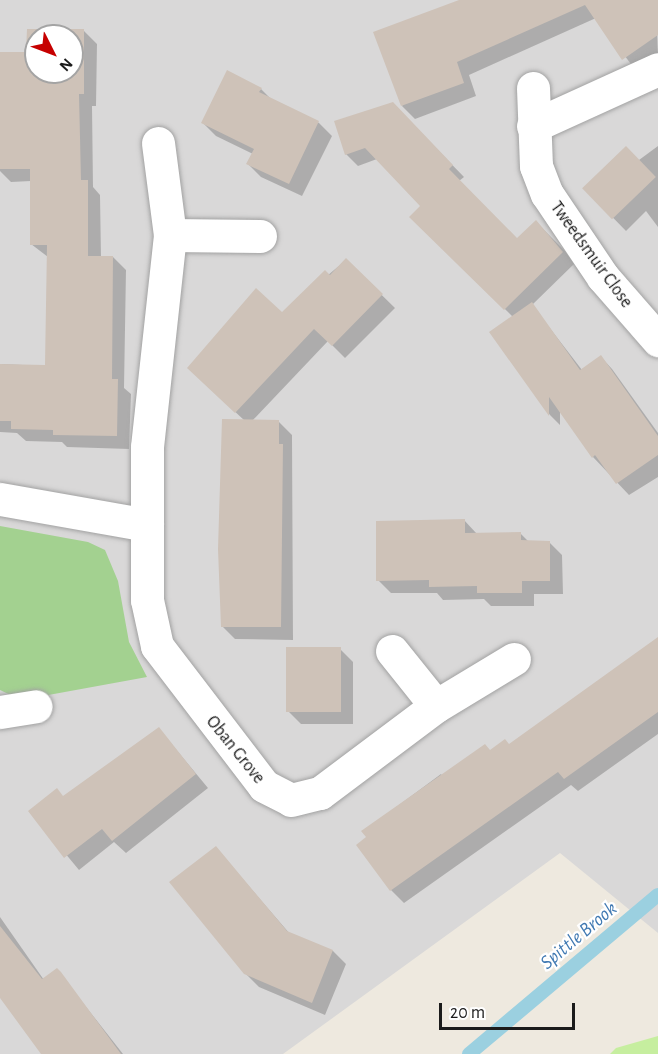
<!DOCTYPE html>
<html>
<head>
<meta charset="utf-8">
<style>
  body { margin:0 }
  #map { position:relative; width:658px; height:1054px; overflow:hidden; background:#eee9df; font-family:"Alegreya Sans",sans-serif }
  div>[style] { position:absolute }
  .residential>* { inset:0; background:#d9d8d8 }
  .grass>* { inset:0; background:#c6ee9f }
  .forest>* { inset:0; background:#a3d190 }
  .shadow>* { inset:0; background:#0003 }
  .stream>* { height:14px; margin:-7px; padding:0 7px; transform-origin:7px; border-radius:7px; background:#9bd0e0 }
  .building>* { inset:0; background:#cec2b8; transform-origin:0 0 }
  .roads { filter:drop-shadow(0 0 2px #a2a2a2) drop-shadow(0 0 2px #a2a2a2) }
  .minor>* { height:33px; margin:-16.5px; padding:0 16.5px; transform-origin:16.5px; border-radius:16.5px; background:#fff }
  span { translate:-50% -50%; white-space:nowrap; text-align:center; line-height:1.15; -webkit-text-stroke:4.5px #fff; paint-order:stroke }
  .street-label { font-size:18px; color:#1b1b1b }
  .water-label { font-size:20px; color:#4079b2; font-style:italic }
  .north { position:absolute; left:24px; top:24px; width:60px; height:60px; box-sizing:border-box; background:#fff; border:2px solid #a4a4a4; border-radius:50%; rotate:132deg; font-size:16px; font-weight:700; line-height:24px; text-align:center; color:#1b1b1b }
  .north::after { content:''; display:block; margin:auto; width:21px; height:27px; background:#c60000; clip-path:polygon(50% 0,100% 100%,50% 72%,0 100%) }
  .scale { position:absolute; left:439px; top:1003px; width:136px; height:27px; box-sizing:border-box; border:3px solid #1b1b1b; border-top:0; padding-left:8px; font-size:18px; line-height:21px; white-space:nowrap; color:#1b1b1b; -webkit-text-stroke:4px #fff; paint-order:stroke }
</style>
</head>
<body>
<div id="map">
  <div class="residential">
    <i style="clip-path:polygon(evenodd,0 0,658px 0,658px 933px,560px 853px,283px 1054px,0 1054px,0 0,36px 36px,72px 36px,72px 72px,36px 72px,36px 36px)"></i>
  </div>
  <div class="grass">
    <i style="clip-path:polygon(658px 1036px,658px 1054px,610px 1054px,616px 1048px)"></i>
  </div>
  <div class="forest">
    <i style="clip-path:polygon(0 526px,88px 542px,105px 550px,118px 581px,129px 642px,147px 677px,21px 700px,0 690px)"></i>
  </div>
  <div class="shadow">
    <i style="clip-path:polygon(463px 0,656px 0,658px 57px,637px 72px,596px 18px,469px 75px,476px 96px,415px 119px,402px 106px)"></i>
    <i style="clip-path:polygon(evenodd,28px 31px,84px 31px,97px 44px,96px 106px,92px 106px,93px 187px,100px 195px,101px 257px,113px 257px,126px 270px,124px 388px,131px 394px,129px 449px,67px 447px,62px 442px,26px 441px,17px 433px,0 432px,0 364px,46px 366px,48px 257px,31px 244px,31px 181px,11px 182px,0 171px,0 54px,28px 53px,28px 31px,36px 36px,72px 36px,72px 72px,36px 72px,36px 36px)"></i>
    <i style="clip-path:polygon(261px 89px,271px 99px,319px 123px,332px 136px,302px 196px,261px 177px,248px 164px,253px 154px,216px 136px,203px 123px)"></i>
    <i style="clip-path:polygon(393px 104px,464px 177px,459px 181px,517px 240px,536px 222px,565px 251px,574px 264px,532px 305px,582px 370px,601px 357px,612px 369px,658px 433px,658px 477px,629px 495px,593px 457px,560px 411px,560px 425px,550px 415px,491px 332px,513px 317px,412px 217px,422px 206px,377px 159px,358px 166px,346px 154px)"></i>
    <i style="clip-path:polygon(658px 146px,658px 227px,646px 211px,626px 231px,584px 188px,639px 160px)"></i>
    <i style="clip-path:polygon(346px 260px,395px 308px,345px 358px,328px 341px,252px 421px,279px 422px,292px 435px,293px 640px,235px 639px,222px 626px,245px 421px,202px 381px)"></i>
    <i style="clip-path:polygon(464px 520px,477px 534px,520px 533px,529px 542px,549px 542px,562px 555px,563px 594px,534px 594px,534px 606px,491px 606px,484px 599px,443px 600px,437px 593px,391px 593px,378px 580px)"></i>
    <i style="clip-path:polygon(658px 639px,658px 734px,578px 791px,571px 785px,404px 903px,391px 890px,364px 831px,441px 774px,443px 777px,491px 751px,510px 746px)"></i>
    <i style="clip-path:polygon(340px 649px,353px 662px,353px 724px,301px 724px,288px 711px)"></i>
    <i style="clip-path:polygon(159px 729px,208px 788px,126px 853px,114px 842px,79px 870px,30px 811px,64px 797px)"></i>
    <i style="clip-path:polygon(216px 848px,290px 934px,333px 951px,346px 964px,325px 1015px,259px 987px,245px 973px)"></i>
    <i style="clip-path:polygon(0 917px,44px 980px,57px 970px,123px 1054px,42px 1054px,0 995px)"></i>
  </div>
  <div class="stream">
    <i style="left:469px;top:1054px;width:247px;rotate:-40.1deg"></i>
  </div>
  <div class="building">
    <i style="clip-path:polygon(459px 0,658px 0,658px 35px,622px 60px,585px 5px,457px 62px,464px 83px,401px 106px,373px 32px)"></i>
    <i style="clip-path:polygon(evenodd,27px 29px,84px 29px,84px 94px,79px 94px,81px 180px,88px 180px,88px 256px,113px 256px,112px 379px,118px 379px,117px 436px,53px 435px,53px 430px,11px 429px,11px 421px,0 421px,0 364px,45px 365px,47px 245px,30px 245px,30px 169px,0 169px,0 52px,26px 52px,27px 29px,36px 36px,72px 36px,72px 72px,36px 72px,36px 36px)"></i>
    <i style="clip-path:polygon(227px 70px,262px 88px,259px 92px,319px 121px,289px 184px,246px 164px,254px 149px,201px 123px)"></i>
    <i style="clip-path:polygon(393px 102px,453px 165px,449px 169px,517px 238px,536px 220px,563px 252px,504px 310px,409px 217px,420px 206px,365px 148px,345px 155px,334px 121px)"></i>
    <i style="left:626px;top:146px;width:43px;height:61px;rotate:46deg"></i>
    <i style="clip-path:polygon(346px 258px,383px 294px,332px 346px,314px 329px,235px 413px,187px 368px,256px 288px,282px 312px,325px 270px,330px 275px)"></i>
    <i style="clip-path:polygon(532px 302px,580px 370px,601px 355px,658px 436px,658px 455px,616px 484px,595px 455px,592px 458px,549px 397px,549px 416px,489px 332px)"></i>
    <i style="clip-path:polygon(222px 419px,279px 420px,279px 444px,283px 444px,281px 627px,221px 627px,218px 549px)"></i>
    <i style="clip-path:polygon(465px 519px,465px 533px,521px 532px,521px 540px,550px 541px,550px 581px,522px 581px,522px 593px,477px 593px,477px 586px,429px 587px,429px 580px,376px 581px,376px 521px)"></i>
    <i style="clip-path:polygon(658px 637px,658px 712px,564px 779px,558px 772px,390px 891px,356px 845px,366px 837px,361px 831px,485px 744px,490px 750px,505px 739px,509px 744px)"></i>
    <i style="left:286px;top:647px;width:55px;height:65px"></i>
    <i style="clip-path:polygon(159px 727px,196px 774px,112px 841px,102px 829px,64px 858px,28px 811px,57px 788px,63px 796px)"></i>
    <i style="clip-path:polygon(216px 846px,287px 931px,333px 950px,312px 1003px,244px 974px,169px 882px)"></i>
    <i style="clip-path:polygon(0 926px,42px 979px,57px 968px,61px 972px,121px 1054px,41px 1054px,0 998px)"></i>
  </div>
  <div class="roads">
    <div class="minor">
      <i style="left:533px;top:88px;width:78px;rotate:87.8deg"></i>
      <i style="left:536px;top:166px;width:30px;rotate:69deg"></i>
      <i style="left:547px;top:194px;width:100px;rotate:56deg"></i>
      <i style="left:603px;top:277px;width:84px;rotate:48.9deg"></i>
      <i style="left:533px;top:126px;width:137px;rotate:-24.5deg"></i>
      <i style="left:158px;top:143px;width:93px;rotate:82.6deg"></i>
      <i style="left:170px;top:235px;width:90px;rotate:0.6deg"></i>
      <i style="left:170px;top:235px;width:213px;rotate:96.2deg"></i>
      <i style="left:147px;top:447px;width:153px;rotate:90deg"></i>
      <i style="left:147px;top:600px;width:47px;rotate:77.7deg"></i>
      <i style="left:157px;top:646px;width:176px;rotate:52.6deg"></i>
      <i style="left:264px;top:786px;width:30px;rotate:27deg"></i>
      <i style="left:291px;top:800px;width:30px;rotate:-14deg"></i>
      <i style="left:320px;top:793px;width:145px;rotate:-36.9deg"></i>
      <i style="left:0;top:499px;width:149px;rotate:10deg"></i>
      <i style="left:392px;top:651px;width:70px;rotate:51.3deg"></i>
      <i style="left:436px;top:706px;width:91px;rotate:-31.1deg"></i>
      <i style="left:0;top:712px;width:36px;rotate:-9deg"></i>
    </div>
  </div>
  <div class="street-label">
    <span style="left:591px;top:255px;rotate:54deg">Tweedsmuir Close</span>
    <span style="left:235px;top:750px;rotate:51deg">Oban Grove</span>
  </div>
  <div class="water-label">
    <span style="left:579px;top:936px;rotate:-40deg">Spittle Brook</span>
  </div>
  <div class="north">N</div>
  <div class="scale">20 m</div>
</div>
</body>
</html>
